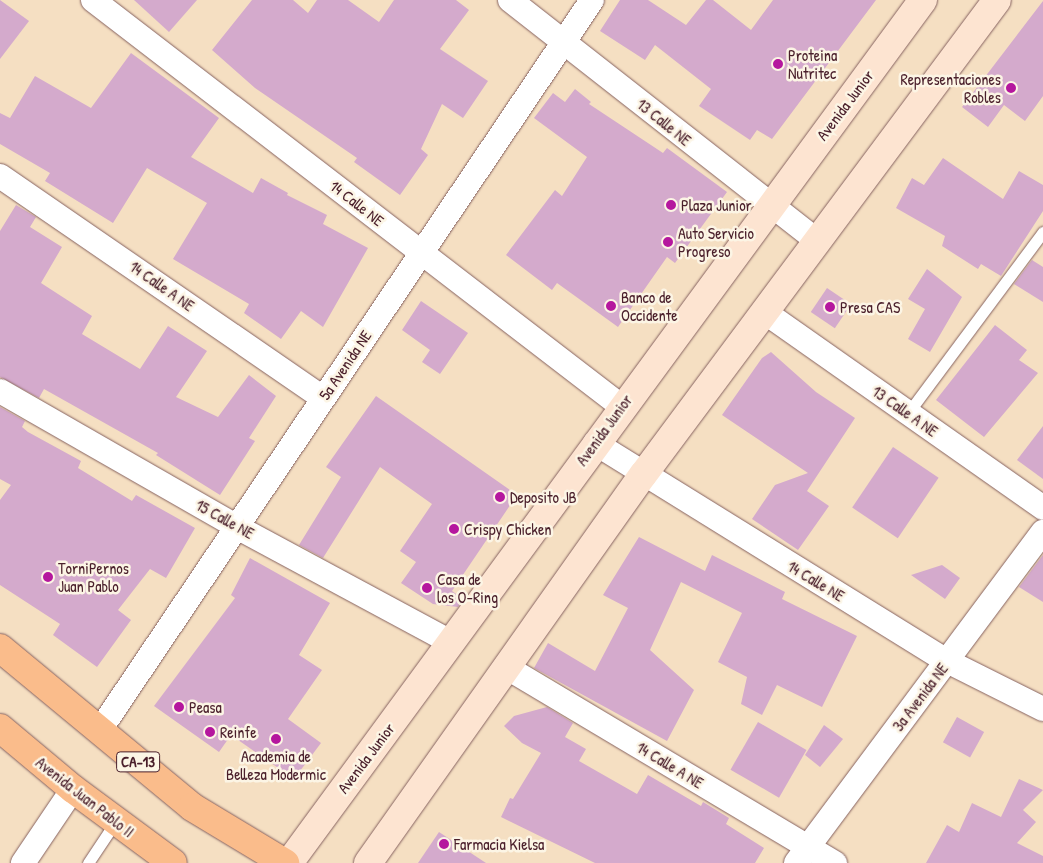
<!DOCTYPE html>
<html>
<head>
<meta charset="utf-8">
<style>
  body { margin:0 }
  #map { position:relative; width:1043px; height:863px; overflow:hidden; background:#f5dfc2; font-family:"Patrick Hand",sans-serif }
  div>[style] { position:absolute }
  .building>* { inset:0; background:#d4aacc; transform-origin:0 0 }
  .roads { filter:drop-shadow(0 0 1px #866260) drop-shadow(0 0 1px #866260) }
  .lane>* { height:11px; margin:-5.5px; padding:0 5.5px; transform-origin:5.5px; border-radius:5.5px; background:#fff }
  .street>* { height:24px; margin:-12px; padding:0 12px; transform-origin:12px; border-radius:12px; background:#fff }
  .secondary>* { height:28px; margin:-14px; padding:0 14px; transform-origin:14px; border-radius:14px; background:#fde4d1 }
  .highway>* { height:28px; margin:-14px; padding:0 14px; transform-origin:14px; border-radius:14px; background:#fabc8b }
  .dots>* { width:14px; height:14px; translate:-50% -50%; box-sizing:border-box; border:2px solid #fcf5e5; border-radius:50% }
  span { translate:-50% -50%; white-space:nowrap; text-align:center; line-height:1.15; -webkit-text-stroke:5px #fcf5e5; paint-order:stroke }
  .shield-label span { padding:1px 4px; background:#fcf5e5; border:1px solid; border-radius:4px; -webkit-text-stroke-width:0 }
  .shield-label { font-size:15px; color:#4a1f2b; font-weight:700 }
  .poi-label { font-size:16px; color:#4a1f2b }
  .left { translate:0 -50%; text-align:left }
  .right { translate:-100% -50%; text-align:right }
  .street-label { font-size:16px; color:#4a1f2b }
</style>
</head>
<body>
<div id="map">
  <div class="building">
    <i style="clip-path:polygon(0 0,29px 21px,0 59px)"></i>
    <i style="clip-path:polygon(134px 0,197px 0,169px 32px)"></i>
    <i style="clip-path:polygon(252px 0,293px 0,308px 13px,317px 0,348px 0,379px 22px,394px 0,456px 0,469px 10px,440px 49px,488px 81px,463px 118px,442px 104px,421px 149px,428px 155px,400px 195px,354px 162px,357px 158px,255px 88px,212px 50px)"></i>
    <i style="clip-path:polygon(620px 0,648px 0,686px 25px,706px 0,713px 0,751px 30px,773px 0,876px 0,772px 139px,757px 130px,750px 140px,699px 106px,711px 89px,655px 45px,645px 60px,600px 31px)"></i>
    <i style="clip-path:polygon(1043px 1px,1043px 96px,1025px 121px,1004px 105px,988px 127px,962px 107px)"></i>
    <i style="clip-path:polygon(131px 53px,219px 118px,191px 157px,253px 193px,261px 178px,288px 193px,287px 195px,327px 215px,323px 224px,368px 248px,323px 327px,301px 311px,281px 339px,244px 313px,249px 304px,173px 259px,207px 203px,147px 168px,113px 223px,45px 181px,50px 173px,0 144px,0 113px,10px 118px,35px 76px,91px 108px)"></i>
    <i style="clip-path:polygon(575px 89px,591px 102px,589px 104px,663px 153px,667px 148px,727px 192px,675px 263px,667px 257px,618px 327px,557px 283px,552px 290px,506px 255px,555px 190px,562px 196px,587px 157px,534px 118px,553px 93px,565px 102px)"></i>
    <i style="clip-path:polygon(943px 158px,1003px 199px,1019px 171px,1043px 185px,1043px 211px,1001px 276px,981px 264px,978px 269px,942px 246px,945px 236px,896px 208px,912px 178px,924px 185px)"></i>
    <i style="clip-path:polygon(16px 205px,36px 217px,30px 227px,62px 247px,41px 283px,92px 316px,82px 334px,140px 369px,168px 326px,207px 351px,176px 397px,218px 417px,249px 375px,276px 396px,249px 438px,255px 441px,220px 495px,156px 455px,158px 453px,44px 389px,39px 398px,0 377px,0 231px)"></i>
    <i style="clip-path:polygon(1032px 260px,1043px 267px,1043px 302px,1014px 284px)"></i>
    <i style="clip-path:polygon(927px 269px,962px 297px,930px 352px,908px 339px,925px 309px,908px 299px)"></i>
    <i style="left:827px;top:288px;width:29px;height:29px;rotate:34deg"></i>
    <i style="clip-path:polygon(421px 301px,468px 333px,440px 374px,422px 362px,430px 350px,402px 330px)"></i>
    <i style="clip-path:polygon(995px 325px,1027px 350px,1019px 360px,1038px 373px,984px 437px,936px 400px)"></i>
    <i style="clip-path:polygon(771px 352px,816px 392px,855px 418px,807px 491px,829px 506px,798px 550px,752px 519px,775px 485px,808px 473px,722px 415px,762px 358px)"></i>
    <i style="clip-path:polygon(376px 396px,517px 495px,452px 591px,463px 599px,458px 607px,433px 604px,401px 583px,416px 562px,400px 551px,432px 504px,380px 467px,323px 558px,299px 545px,341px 477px,326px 467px)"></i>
    <i style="clip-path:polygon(0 407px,25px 421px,22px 427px,28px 432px,81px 461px,78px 468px,132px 501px,136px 495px,195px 528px,166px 578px,150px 569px,118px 610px,131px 620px,97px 667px,53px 635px,60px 624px,0 585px,0 500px,11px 485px,0 479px)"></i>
    <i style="clip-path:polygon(1043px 426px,1043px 479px,1017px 460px)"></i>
    <i style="left:893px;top:447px;width:55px;height:73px;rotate:34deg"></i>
    <i style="clip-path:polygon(639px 537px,705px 571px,712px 555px,785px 592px,782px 599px,857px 636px,822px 707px,777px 685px,762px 715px,741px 704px,747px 677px,718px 662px,742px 613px,681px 582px,650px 650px,694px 690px,667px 741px,534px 668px,548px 643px,595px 671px,628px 608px,603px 595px)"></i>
    <i style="clip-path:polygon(1043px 555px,1043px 602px,1019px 587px)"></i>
    <i style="clip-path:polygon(250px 558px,330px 603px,299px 655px,322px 670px,288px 719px,321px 743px,294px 779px,231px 735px,219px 752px,154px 706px,235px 598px,231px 595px)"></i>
    <i style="clip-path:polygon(942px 565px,960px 578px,945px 599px,911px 575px)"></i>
    <i style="clip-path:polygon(547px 707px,573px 723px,565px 737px,586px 749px,579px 761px,637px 794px,648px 775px,701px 806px,703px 802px,729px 818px,726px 824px,764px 848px,755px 863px,595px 863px,501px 817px,510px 798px,513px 799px,541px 753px,522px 743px,504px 726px,514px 716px)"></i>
    <i style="left:957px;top:717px;width:31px;height:29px;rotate:29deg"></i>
    <i style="left:758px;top:722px;width:56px;height:55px;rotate:30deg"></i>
    <i style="clip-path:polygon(824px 725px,843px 739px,820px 767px,805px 755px)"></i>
    <i style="clip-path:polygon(1019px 779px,1043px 790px,1023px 810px,1036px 822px,1017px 843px,1043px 856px,1043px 863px,926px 863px,947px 825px,959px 832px,972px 803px,1001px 817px)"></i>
    <i style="clip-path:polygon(439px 832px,486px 863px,418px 863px)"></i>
  </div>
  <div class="roads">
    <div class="lane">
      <i style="left:908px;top:413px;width:226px;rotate:-53.3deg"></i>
      <i style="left:88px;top:863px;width:50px;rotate:-56.3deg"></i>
    </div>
    <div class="street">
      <i style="left:93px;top:0;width:666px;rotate:37.56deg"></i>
      <i style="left:510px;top:0;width:392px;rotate:38.1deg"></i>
      <i style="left:0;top:176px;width:392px;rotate:34.5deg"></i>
      <i style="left:766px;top:313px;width:339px;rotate:35.1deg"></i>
      <i style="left:0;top:391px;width:273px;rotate:29.8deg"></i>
      <i style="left:237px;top:527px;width:244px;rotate:28.3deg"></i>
      <i style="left:595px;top:443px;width:414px;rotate:31.8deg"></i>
      <i style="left:947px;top:661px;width:107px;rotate:26.6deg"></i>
      <i style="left:506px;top:667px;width:383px;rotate:30.8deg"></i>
      <i style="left:100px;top:730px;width:880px;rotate:-56.02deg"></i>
      <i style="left:23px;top:863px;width:89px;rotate:-56deg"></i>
      <i style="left:796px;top:863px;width:413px;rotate:-53.3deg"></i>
    </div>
    <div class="secondary">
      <i style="left:289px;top:863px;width:1071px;rotate:-53.7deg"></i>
      <i style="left:368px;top:863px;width:476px;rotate:-54.7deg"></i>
      <i style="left:643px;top:475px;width:592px;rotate:-53.3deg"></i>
    </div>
    <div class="highway">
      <i style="left:0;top:648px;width:249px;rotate:39.6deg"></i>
      <i style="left:192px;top:807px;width:109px;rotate:31.1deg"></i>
      <i style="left:0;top:728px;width:95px;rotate:39.9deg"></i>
      <i style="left:73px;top:789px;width:124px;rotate:36.5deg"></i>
    </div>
  </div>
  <div class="dots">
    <i style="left:778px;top:64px;background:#b5179e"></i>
    <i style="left:1011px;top:88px;background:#b5179e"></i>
    <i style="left:671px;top:205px;background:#b5179e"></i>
    <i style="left:668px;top:242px;background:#b5179e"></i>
    <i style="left:611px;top:306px;background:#b5179e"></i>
    <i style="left:830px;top:307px;background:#b5179e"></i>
    <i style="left:500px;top:497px;background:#b5179e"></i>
    <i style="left:454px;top:529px;background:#b5179e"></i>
    <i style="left:48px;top:577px;background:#b5179e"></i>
    <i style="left:427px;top:588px;background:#b5179e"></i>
    <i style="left:179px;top:707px;background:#b5179e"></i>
    <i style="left:210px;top:732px;background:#b5179e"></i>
    <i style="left:276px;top:739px;background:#b5179e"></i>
    <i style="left:444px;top:844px;background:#b5179e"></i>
  </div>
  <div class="shield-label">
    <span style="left:138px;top:762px">CA-13</span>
  </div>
  <div class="poi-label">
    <span class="left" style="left:788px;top:64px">Proteina<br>Nutritec</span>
    <span class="right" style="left:1001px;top:88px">Representaciones<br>Robles</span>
    <span class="left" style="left:681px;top:205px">Plaza Junior</span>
    <span class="left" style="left:678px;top:242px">Auto Servicio<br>Progreso</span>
    <span class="left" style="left:621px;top:306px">Banco de<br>Occidente</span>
    <span class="left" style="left:840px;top:307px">Presa CAS</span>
    <span class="left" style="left:510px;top:497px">Deposito JB</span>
    <span class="left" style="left:464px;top:529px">Crispy Chicken</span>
    <span class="left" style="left:58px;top:577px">TorniPernos<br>Juan Pablo</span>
    <span class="left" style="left:437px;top:588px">Casa de<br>los O-Ring</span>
    <span class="left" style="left:189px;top:707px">Peasa</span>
    <span class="left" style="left:220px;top:732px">Reinfe</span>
    <span style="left:276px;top:765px">Academia de<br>Belleza Modermic</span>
    <span class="left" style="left:454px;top:844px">Farmacia Kielsa</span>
  </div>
  <div class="street-label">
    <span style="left:845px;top:105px;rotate:-53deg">Avenida Junior</span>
    <span style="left:664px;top:122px;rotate:39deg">13 Calle NE</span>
    <span style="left:357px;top:203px;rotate:38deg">14 Calle NE</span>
    <span style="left:162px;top:286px;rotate:35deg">14 Calle A NE</span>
    <span style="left:345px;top:365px;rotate:-56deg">5a Avenida NE</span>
    <span style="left:905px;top:411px;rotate:35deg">13 Calle A NE</span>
    <span style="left:604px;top:430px;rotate:-54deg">Avenida Junior</span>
    <span style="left:225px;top:519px;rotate:29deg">15 Calle NE</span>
    <span style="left:816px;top:581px;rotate:31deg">14 Calle NE</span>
    <span style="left:920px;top:697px;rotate:-53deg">3a Avenida NE</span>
    <span style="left:366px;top:758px;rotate:-53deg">Avenida Junior</span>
    <span style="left:670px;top:765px;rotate:31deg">14 Calle A NE</span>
    <span style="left:85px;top:797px;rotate:38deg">Avenida Juan Pablo II</span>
  </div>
</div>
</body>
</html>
